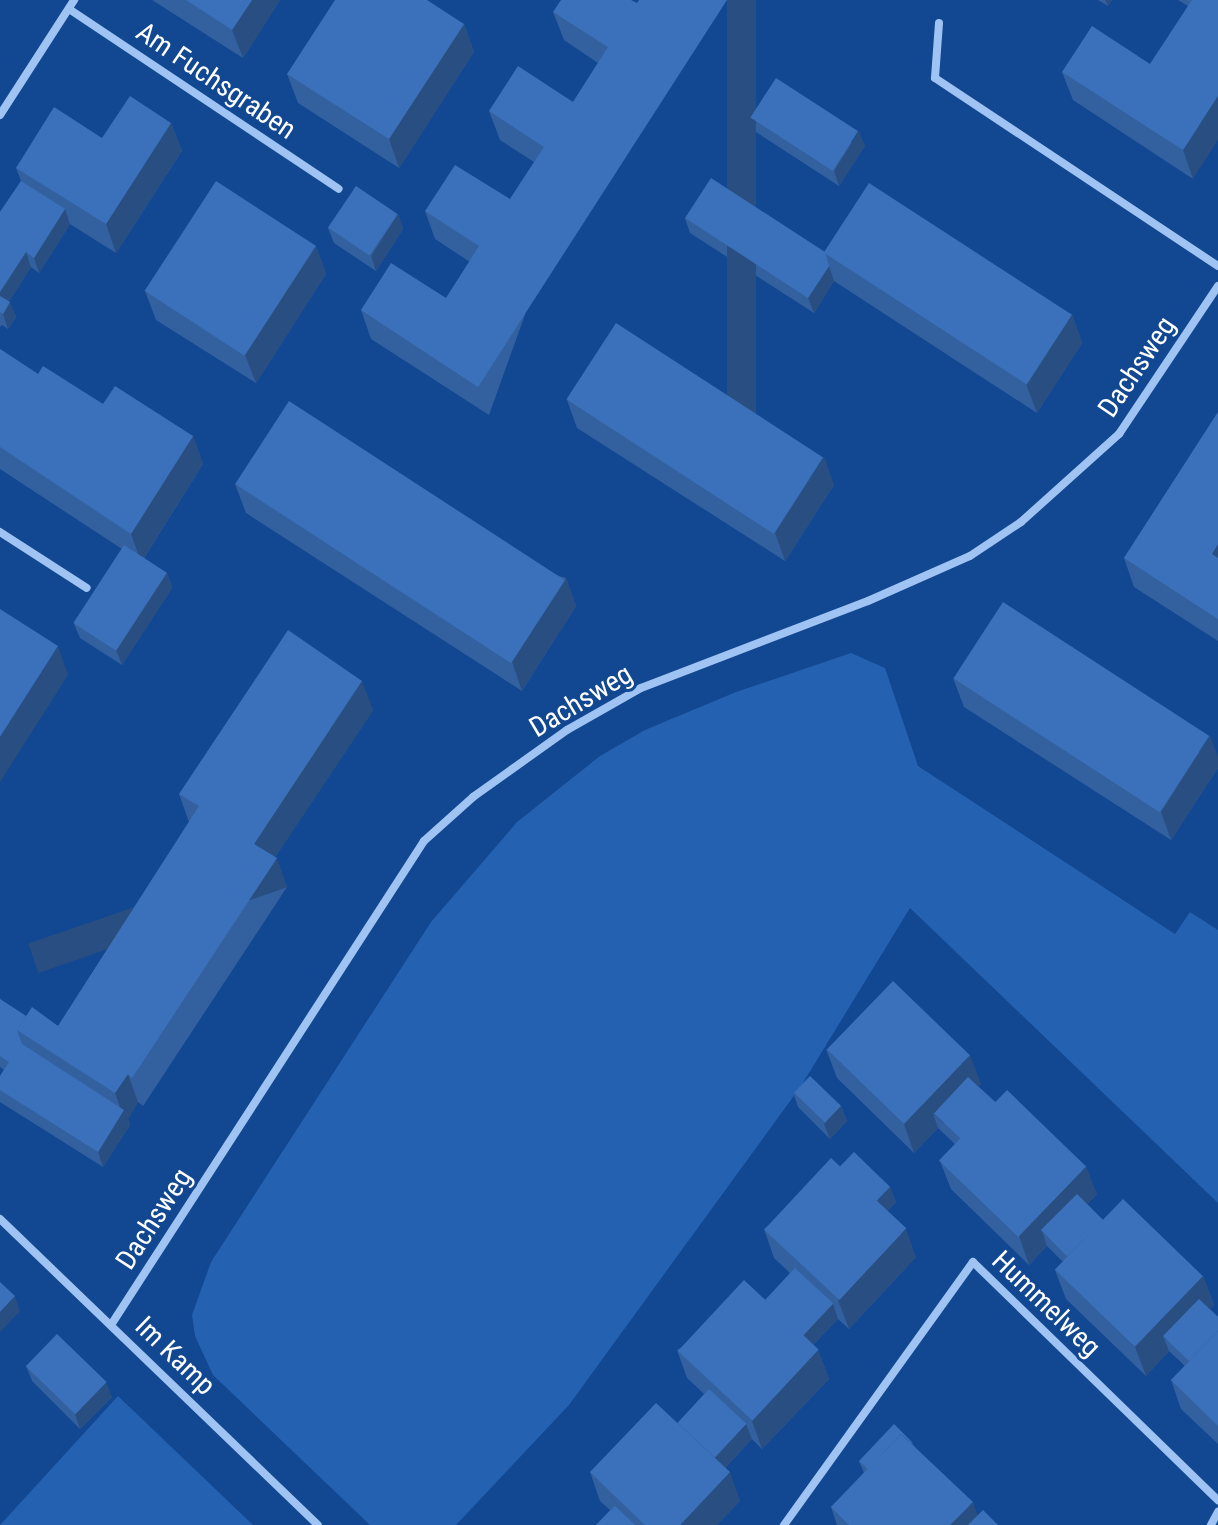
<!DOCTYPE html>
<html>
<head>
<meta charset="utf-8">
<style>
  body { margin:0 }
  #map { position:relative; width:1218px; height:1525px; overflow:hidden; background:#124791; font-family:"Roboto Condensed",sans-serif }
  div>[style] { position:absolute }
  .green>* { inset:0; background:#2461b1 }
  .street>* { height:8px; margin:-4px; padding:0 4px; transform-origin:4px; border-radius:4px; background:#9fc3f2 }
  .wall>* { inset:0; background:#3361a0 }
  .shaded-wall>* { inset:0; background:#294f82; transform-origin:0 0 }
  .building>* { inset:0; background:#3b71ba; transform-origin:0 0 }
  span { translate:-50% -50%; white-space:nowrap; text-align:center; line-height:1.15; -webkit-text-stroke:6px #124791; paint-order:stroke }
  .street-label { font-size:28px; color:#fff }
</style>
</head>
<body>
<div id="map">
  <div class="green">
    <i style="clip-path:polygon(851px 653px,885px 668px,918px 766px,1175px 934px,1190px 912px,1218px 930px,1218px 1203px,910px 908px,801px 1086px,569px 1405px,456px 1525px,370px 1525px,213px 1375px,195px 1336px,192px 1315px,211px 1262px,431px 922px,517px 822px,600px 756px,645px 730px,736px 692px)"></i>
    <i style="clip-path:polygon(118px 1396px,253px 1525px,0 1525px)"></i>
  </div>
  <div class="street">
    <i style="left:69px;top:9px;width:324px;rotate:33.7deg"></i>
    <i style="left:939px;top:23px;width:55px;rotate:94.2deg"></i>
    <i style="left:935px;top:78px;width:340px;rotate:33.6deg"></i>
    <i style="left:0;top:115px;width:137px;rotate:-57.2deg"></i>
    <i style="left:0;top:532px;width:103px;rotate:32.8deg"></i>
    <i style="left:0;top:1219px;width:441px;rotate:43.9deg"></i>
    <i style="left:111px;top:1325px;width:576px;rotate:-57.11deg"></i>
    <i style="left:424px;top:841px;width:66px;rotate:-41.9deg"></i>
    <i style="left:473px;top:797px;width:115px;rotate:-35.5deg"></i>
    <i style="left:567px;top:730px;width:85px;rotate:-29.6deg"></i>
    <i style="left:641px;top:688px;width:243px;rotate:-21deg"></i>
    <i style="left:868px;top:601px;width:111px;rotate:-23.8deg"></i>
    <i style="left:970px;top:556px;width:61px;rotate:-33.7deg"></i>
    <i style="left:1021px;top:522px;width:132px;rotate:-41.9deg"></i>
    <i style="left:1119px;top:434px;width:178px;rotate:-56.2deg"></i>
    <i style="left:784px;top:1525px;width:324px;rotate:-54.3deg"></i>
    <i style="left:973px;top:1262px;width:342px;rotate:44.2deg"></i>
    <i style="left:1211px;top:1525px;width:15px;rotate:-62deg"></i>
  </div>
  <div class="wall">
    <i style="clip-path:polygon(152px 0,280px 0,243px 58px)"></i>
    <i style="clip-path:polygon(1098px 0,1112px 0,1108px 6px)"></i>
    <i style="clip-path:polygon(1178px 0,1218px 0,1193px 179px,1073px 100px,1062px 72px,1150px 64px,1188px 6px)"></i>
    <i style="clip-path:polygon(637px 3px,489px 415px,371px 339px,361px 310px,446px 298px,470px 262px,435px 239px,425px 211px,510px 199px,534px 162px,500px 140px,489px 111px,573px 102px,598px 63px,564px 40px,553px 12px)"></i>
    <i style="clip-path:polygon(464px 24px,474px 52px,399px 168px,298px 103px,287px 74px)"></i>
    <i style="clip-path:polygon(750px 117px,865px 146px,839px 186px,756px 132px)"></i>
    <i style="clip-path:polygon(171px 123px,182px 151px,116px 253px,70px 224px,39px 273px,31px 267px,9px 301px,16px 317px,8px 329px,2px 325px,0 327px,0 212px,21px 181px,16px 168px,102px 138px)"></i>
    <i style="clip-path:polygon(398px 214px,403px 229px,376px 271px,334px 243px,328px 228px)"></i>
    <i style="clip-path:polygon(685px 218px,825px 252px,1072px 314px,1082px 343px,1037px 413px,834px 281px,814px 313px,690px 233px)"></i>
    <i style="clip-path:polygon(316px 246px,326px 274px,256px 383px,156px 320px,145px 291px)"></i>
    <i style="clip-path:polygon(0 349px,38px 374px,103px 404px,193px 436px,203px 464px,144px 558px,167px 573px,172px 588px,122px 665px,80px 638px,74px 624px,122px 549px,0 469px)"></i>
    <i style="clip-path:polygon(567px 400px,834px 485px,785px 561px,577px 428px)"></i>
    <i style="clip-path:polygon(1218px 412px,1218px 641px,1134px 587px,1124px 558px)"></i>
    <i style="clip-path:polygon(235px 484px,566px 578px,576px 606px,522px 691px,246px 513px)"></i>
    <i style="clip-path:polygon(953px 678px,1218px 757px,1218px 768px,1171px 840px,964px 707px)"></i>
    <i style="clip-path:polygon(373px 710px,275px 857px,287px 887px,143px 1106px,138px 1102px,128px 1119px,130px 1125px,103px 1167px,0 1102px,0 1076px,4px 1070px,0 1067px,0 999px,26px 1016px,58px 1026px,189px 822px,179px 794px)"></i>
    <i style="clip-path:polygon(826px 1049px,981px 1084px,978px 1086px,1097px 1194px,1087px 1204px,1103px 1220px,1203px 1276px,1214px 1305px,1210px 1309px,1218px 1317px,1218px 1444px,1181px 1409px,1171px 1380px,1185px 1366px,1169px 1351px,1146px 1376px,1066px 1299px,1055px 1270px,1063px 1262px,1047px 1246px,1029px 1265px,951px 1189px,940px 1161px,956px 1145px,938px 1128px,914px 1153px,837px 1078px)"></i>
    <i style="clip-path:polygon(793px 1092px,841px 1106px,847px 1121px,830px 1139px,798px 1107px)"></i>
    <i style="clip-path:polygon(840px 1167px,890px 1187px,896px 1202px,887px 1211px,916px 1257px,849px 1329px,838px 1319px,813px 1345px,818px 1350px,829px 1379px,762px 1449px,752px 1439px,725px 1468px,740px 1501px,717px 1525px,596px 1525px,610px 1510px,600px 1501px,590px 1472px,678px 1423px,704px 1394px,687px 1378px,677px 1350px,765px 1300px,790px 1273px,774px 1258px,764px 1229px)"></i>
    <i style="clip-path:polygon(26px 1366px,112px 1397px,80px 1429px,32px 1381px)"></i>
    <i style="clip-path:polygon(912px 1442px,913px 1445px,978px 1516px,998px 1525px,837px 1525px,831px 1507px,864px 1473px,859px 1461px)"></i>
  </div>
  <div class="shaded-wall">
    <i style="clip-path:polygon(252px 0,280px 0,243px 58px,232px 30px)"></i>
    <i style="left:727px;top:0;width:29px;height:460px"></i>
    <i style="clip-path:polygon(1105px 0,1112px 0,1108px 6px)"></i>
    <i style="clip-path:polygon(464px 24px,474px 52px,399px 168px,389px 139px)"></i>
    <i style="clip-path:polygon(1218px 96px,1218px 140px,1193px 179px,1183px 150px)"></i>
    <i style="clip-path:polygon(171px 123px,182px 151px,116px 253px,106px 224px)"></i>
    <i style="clip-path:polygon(859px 131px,865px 146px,839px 186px,834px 171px)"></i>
    <i style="clip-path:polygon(65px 209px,70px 224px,39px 273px,34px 258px)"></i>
    <i style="clip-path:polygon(398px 214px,403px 229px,376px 271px,371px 256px)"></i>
    <i style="clip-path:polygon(316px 246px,326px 274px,256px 383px,245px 355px)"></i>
    <i style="clip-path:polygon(26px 252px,31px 267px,4px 310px,0 299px,0 292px)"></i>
    <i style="clip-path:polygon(829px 266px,834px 281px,814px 313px,808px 298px)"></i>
    <i style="clip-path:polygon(10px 302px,16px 317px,8px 329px,3px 314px)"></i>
    <i style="clip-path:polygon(1072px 314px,1082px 343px,1037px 413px,1026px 384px)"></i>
    <i style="clip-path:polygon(193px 436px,203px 464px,141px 562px,131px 534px)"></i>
    <i style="clip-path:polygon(824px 456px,834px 485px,785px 561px,775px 533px)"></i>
    <i style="clip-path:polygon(1218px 544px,1218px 571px,1212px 554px)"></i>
    <i style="clip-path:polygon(167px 573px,172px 588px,122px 665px,116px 650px)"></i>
    <i style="clip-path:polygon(566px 578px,576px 606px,522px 691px,512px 662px)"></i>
    <i style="clip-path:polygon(58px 646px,68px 675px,0 782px,0 737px)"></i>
    <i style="clip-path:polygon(362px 681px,373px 710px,265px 872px,254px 844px)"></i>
    <i style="clip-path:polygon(1210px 735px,1218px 757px,1218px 768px,1171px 840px,1161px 812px)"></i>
    <i style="left:277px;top:858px;width:31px;height:263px;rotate:71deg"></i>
    <i style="clip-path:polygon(970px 1055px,981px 1084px,943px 1123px,933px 1113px,938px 1128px,914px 1153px,904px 1124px)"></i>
    <i style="clip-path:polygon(128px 1074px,138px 1102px,128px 1119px,130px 1125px,103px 1167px,98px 1152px,122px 1113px,115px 1093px)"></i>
    <i style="clip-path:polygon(841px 1106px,847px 1121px,830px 1139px,824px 1124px)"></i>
    <i style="clip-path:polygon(1086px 1166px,1097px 1194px,1052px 1241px,1042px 1231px,1047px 1246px,1029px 1265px,1019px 1236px)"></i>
    <i style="clip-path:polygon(890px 1187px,896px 1202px,877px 1221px,872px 1206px)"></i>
    <i style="clip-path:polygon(906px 1229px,916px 1257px,849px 1329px,838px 1300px)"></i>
    <i style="clip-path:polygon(1203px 1276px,1214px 1305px,1174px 1346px,1163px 1336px,1169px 1351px,1146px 1376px,1135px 1347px)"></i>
    <i style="clip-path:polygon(15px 1296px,20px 1311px,0 1332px,0 1312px)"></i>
    <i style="clip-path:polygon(833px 1304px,838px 1319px,803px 1355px,798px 1340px)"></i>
    <i style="clip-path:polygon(818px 1350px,829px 1379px,762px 1449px,752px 1421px)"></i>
    <i style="clip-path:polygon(106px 1382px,112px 1397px,80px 1429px,75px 1414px)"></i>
    <i style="clip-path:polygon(746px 1424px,752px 1439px,715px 1478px,710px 1463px)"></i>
    <i style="clip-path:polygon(730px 1472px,740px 1501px,717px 1525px,680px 1525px)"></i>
    <i style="clip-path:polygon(973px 1502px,981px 1525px,950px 1525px)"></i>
  </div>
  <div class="building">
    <i style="clip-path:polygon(186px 0,252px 0,232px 30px)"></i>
    <i style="clip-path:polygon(335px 0,427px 0,464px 24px,389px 139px,287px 74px)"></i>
    <i style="clip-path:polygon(561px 0,631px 0,637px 3px,639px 0,727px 0,478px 387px,361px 310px,391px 263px,446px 298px,479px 246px,425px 211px,455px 165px,510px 199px,544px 147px,489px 111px,518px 66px,573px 102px,608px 47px,553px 12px)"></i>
    <i style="clip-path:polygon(1192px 0,1218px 0,1218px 96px,1183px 150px,1062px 72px,1092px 26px,1150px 64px)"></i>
    <i style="left:776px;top:78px;width:98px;height:47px;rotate:33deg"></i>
    <i style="clip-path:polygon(130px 96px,171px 123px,106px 224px,16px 168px,54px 107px,102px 138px)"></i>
    <i style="clip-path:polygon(711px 178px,825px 252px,829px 266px,808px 298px,685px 218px)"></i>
    <i style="clip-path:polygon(21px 181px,65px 209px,34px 258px,26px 252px,0 292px,0 212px)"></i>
    <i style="left:216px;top:181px;width:119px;height:131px;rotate:33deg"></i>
    <i style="left:869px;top:183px;width:242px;height:83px;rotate:33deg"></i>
    <i style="left:356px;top:186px;width:50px;height:50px;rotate:34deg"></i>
    <i style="clip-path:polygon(0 296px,10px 302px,3px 314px,0 312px)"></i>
    <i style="left:616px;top:323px;width:247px;height:91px;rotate:33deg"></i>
    <i style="clip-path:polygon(0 349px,38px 374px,43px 366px,103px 404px,115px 386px,193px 436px,131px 534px,0 447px)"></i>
    <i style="left:289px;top:401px;width:329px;height:99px;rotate:33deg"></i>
    <i style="clip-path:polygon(1218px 412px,1218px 544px,1212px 554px,1218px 558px,1218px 619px,1124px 558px)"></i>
    <i style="left:124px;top:545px;width:51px;height:93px;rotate:33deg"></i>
    <i style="left:1003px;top:602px;width:246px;height:91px;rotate:33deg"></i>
    <i style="clip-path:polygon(0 609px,58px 646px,0 737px)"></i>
    <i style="clip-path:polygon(288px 630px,362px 681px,254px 844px,277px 858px,132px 1078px,128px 1074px,115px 1093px,17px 1030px,32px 1007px,58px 1026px,199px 806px,179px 794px)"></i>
    <i style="left:893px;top:981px;width:107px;height:95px;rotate:44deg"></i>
    <i style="clip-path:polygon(0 999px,26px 1016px,17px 1030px,22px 1044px,124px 1110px,98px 1152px,0 1090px,0 1076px,9px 1062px,0 1056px)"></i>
    <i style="left:810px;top:1076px;width:43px;height:23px;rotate:44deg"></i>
    <i style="left:968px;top:1077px;width:38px;height:50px;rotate:43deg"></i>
    <i style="left:1007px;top:1090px;width:110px;height:98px;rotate:44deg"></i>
    <i style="left:854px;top:1152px;width:50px;height:21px;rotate:44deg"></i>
    <i style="left:831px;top:1158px;width:103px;height:98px;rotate:43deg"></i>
    <i style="left:1077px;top:1194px;width:37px;height:51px;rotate:45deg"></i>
    <i style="left:1123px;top:1199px;width:111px;height:98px;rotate:44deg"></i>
    <i style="left:795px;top:1268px;width:52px;height:44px;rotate:43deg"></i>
    <i style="left:744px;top:1280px;width:102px;height:97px;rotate:43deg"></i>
    <i style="clip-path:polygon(0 1282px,15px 1296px,0 1312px)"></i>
    <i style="clip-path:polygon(1199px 1299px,1218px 1317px,1218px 1331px,1189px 1361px,1163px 1336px)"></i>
    <i style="clip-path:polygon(1218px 1331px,1218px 1426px,1171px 1380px)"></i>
    <i style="left:57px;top:1334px;width:69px;height:45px;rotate:44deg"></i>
    <i style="left:709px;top:1389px;width:51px;height:46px;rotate:43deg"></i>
    <i style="clip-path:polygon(656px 1403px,730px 1472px,680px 1525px,645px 1525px,590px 1472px)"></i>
    <i style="clip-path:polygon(894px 1424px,912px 1442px,911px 1443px,901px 1434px,868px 1469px,859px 1461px)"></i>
    <i style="clip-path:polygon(901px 1434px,973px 1502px,950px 1525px,849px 1525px,831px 1507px)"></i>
    <i style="clip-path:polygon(615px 1506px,635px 1525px,596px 1525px)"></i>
    <i style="clip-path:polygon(983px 1510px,998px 1525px,968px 1525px)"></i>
  </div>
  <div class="street-label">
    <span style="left:216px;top:81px;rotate:34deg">Am Fuchsgraben</span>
    <span style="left:1137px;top:367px;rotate:-56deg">Dachsweg</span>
    <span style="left:581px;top:701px;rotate:-31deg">Dachsweg</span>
    <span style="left:154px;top:1219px;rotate:-57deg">Dachsweg</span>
    <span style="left:1046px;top:1304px;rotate:44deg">Hummelweg</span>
    <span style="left:175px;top:1356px;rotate:44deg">Im Kamp</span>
  </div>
</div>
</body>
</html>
